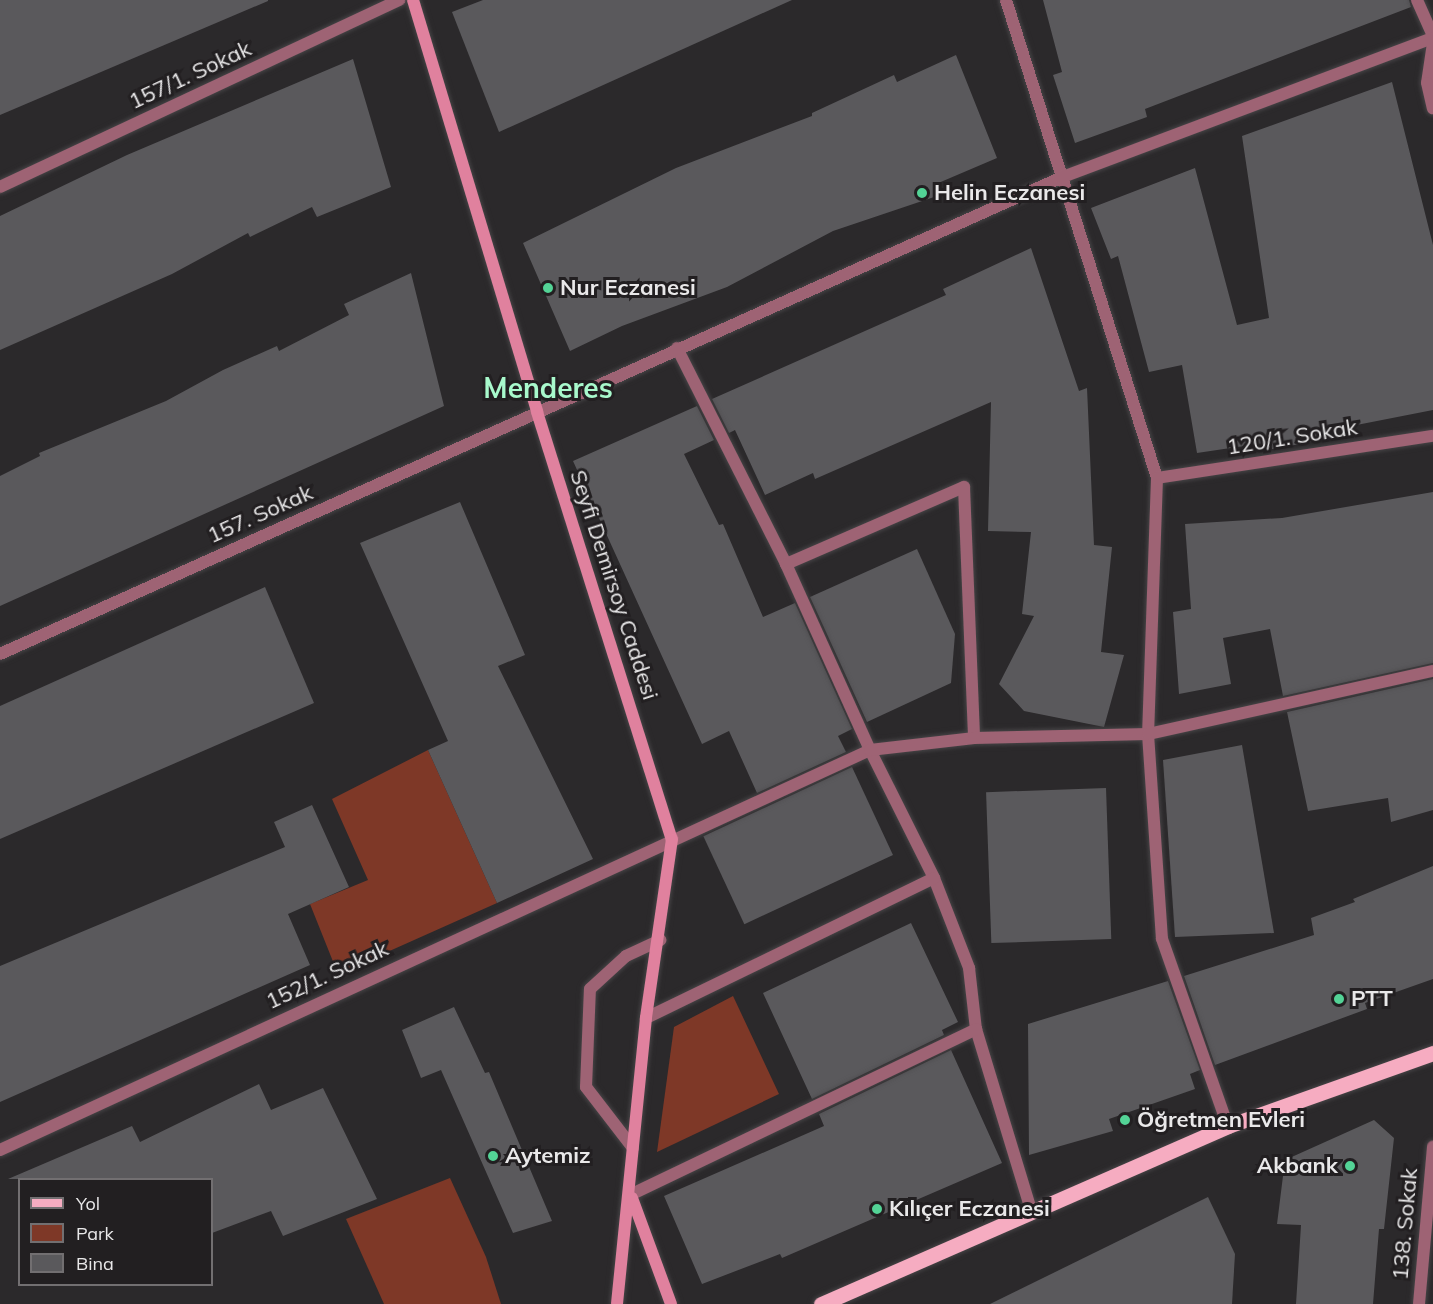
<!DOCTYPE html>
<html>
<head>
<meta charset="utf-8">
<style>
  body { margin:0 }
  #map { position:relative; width:1433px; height:1304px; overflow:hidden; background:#2b292b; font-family:Mulish,sans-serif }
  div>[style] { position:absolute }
  .green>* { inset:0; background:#7e3827 }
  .building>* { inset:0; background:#5a595c; transform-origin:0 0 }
  .roads { filter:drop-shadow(0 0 2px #464446) drop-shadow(0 0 2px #464446) }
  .service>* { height:12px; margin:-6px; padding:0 6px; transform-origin:6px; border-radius:6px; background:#9e6374 }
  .minor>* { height:12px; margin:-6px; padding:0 6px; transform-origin:6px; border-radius:6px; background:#9e6374 }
  .secondary>* { height:12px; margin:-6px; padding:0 6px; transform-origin:6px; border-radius:6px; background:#e0819e }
  .primary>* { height:15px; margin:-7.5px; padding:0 7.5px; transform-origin:7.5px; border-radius:7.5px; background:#f6acc1 }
  .dots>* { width:16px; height:16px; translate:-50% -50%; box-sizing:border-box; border:3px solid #221f21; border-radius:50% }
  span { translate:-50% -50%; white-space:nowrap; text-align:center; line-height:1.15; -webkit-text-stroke:6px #221f21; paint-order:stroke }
  .street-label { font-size:22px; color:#e9e8e9 }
  .poi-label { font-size:22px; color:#e9e8e9; font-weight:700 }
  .left { translate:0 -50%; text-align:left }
  .right { translate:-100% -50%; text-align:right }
  .district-label { font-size:28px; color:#a8f9cc; font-weight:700 }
  .legend { position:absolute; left:18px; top:1178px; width:195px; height:108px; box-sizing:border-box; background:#221f21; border:2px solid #726f71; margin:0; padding:8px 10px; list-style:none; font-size:18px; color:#e9e8e9 }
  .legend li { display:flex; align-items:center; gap:12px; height:30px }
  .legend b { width:30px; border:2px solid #726f71 }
</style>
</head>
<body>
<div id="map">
  <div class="green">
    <i style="clip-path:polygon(428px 750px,497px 903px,338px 974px,310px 904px,368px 880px,332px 799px)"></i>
    <i style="clip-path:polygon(733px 996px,779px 1094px,657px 1152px,674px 1027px)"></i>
    <i style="clip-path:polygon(450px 1178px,486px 1257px,501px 1304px,384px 1304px,346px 1219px)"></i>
  </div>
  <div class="building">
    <i style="clip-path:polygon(0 0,268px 0,268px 1px,0 115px)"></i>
    <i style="clip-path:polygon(483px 0,792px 0,499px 132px,452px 12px)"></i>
    <i style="clip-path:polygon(1043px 0,1409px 0,1411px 7px,1145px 109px,1147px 117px,1075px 143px,1053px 75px,1062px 72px)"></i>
    <i style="clip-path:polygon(956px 55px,997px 158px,936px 184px,940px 195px,833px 231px,727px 287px,622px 326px,570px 351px,523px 243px,676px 168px,812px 116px,812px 113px,894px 75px,897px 82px)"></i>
    <i style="clip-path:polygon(353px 59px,391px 187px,317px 217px,312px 207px,250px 237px,248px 233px,172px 274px,0 350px,0 216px,127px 155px)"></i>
    <i style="clip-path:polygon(1392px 82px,1433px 245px,1433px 410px,1326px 431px,1328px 439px,1272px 449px,1271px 442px,1197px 453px,1182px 365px,1149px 372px,1118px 256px,1111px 259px,1091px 208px,1195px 168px,1237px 325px,1269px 318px,1242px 136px)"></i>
    <i style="clip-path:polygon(1031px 248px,1079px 391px,1087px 388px,1094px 545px,1112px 547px,1101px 652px,1124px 655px,1104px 727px,1024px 711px,999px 684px,1034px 616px,1022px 614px,1031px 532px,988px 531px,991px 402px,815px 479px,813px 473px,765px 495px,735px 430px,729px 433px,712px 399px,946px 295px,943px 289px)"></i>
    <i style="clip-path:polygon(411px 273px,444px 406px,0 606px,0 476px,40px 456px,39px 453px,166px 401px,223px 370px,277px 346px,279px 351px,349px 315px,344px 304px)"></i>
    <i style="clip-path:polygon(697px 406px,714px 440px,684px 454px,719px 525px,723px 524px,763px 617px,795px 603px,852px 729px,838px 736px,846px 752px,757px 793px,729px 731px,702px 744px,573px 461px)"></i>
    <i style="clip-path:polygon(1433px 492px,1433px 663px,1283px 696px,1270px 629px,1223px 638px,1231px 684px,1179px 694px,1173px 612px,1191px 609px,1185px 524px,1282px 518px)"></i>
    <i style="clip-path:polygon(460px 502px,525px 655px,498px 666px,593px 859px,497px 903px,428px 750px,448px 741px,360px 543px)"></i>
    <i style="clip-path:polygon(917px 549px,955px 634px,951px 683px,867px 722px,810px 597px)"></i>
    <i style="clip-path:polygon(265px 587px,314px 703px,0 839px,0 706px)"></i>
    <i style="clip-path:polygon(1433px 679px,1433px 810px,1391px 822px,1388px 798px,1308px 811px,1287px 712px)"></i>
    <i style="clip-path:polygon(1242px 745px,1274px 933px,1175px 937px,1163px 760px)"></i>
    <i style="left:852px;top:767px;width:97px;height:164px;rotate:65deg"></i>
    <i style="left:1106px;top:788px;width:151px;height:120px;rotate:88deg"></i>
    <i style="clip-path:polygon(312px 805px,349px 887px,288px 914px,310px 965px,0 1102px,0 966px,285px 847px,274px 822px)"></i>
    <i style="clip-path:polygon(1433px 866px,1433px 979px,1365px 1003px,1367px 1009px,1215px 1065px,1184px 976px,1314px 935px,1311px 918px,1355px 902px,1353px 899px)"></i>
    <i style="clip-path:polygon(911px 923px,958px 1022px,942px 1030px,944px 1035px,812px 1099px,763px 993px)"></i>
    <i style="clip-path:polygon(1168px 981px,1200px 1070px,1190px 1074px,1195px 1089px,1109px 1119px,1113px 1131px,1029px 1155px,1028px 1024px)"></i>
    <i style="clip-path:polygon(454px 1007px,485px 1073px,489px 1072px,552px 1221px,513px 1233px,441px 1070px,421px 1078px,402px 1030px)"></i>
    <i style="clip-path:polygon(951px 1050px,1002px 1163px,782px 1258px,780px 1254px,702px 1284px,664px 1196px,824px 1126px,819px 1114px)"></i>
    <i style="clip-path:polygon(259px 1084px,271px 1110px,323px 1088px,377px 1199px,283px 1236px,271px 1211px,212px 1233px,212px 1179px,8px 1179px,132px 1126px,140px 1142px)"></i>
    <i style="clip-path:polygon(1374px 1120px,1394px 1138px,1384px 1229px,1379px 1229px,1373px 1304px,1296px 1304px,1301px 1225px,1277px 1224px,1285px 1160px)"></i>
    <i style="clip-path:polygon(1208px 1197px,1235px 1254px,1232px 1304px,990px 1304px)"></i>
  </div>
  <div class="roads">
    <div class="service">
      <i style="left:633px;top:1148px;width:77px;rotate:-127.6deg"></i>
      <i style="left:586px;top:1087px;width:98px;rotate:-87.7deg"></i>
      <i style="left:590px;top:989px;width:49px;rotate:-42.5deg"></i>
      <i style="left:626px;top:956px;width:38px;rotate:-25deg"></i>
    </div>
    <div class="minor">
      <i style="left:1006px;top:0;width:501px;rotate:72.47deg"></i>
      <i style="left:1157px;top:478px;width:256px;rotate:92deg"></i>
      <i style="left:1148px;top:734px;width:205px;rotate:86.1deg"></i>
      <i style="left:1162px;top:939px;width:198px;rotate:70.6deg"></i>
      <i style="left:1417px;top:0;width:39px;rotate:66deg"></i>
      <i style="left:1433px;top:43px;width:40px;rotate:98.5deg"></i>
      <i style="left:1427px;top:83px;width:26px;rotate:77deg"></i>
      <i style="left:0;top:187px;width:441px;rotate:-25.1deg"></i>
      <i style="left:677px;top:348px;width:242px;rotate:63.2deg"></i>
      <i style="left:786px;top:564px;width:204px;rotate:65.7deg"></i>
      <i style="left:870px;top:750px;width:143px;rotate:63.4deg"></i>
      <i style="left:934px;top:878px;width:97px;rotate:68.7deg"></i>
      <i style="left:969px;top:968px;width:61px;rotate:83.5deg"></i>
      <i style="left:976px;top:1029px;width:189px;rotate:73.1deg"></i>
      <i style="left:1157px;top:478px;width:279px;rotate:-8.7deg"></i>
      <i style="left:786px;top:564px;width:194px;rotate:-23.4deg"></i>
      <i style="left:964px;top:487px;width:251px;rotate:87.7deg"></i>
      <i style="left:0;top:654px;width:1162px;rotate:-24.18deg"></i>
      <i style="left:1060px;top:178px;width:398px;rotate:-20.6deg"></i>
      <i style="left:646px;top:1018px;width:320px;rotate:-25.9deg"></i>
      <i style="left:0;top:1150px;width:958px;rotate:-24.69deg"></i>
      <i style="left:870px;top:750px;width:105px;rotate:-6.6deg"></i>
      <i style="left:974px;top:738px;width:174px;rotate:-1.3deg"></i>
      <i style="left:1148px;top:734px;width:292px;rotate:-12.5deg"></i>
      <i style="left:630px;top:1195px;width:384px;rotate:-25.6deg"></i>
      <i style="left:1419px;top:1304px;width:158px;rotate:-84.9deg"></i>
    </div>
    <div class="secondary">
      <i style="left:413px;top:0;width:430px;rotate:73.2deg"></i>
      <i style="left:537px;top:412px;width:448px;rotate:72.5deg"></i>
      <i style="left:672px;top:839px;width:181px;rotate:98.3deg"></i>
      <i style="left:646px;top:1018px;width:287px;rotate:95.8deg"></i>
      <i style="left:632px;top:1198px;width:113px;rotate:69.8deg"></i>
    </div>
    <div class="primary">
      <i style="left:821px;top:1304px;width:444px;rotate:-23.6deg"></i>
      <i style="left:1228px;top:1126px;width:218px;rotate:-19.6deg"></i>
    </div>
  </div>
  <div class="dots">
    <i style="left:922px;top:193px;background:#53d396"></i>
    <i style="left:548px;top:288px;background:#53d396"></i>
    <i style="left:1339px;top:999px;background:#53d396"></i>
    <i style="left:1125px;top:1120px;background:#53d396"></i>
    <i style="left:493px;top:1156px;background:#53d396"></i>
    <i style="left:1350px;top:1166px;background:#53d396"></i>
    <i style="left:877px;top:1209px;background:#53d396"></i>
  </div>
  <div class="street-label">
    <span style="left:190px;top:75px;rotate:-25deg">157/1. Sokak</span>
    <span style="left:1292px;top:437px;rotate:-9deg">120/1. Sokak</span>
    <span style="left:260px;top:514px;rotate:-24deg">157. Sokak</span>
    <span style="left:614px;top:585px;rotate:72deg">Seyfi Demirsoy Caddesi</span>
    <span style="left:327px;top:975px;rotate:-25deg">152/1. Sokak</span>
    <span style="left:1405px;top:1224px;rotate:-85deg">138. Sokak</span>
  </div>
  <div class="poi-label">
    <span class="left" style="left:934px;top:193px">Helin Eczanesi</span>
    <span class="left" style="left:560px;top:288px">Nur Eczanesi</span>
    <span class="left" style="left:1351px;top:999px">PTT</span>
    <span class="left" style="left:1137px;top:1120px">Öğretmen Evleri</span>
    <span class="left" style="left:505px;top:1156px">Aytemiz</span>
    <span class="right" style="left:1338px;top:1166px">Akbank</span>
    <span class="left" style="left:889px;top:1209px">Kılıçer Eczanesi</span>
  </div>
  <div class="district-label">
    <span style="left:548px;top:388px">Menderes</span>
  </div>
  <ul class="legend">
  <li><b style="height:8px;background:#f6acc1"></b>Yol</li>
  <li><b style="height:16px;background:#7e3827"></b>Park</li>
  <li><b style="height:16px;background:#5a595c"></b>Bina</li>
  </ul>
</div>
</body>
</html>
